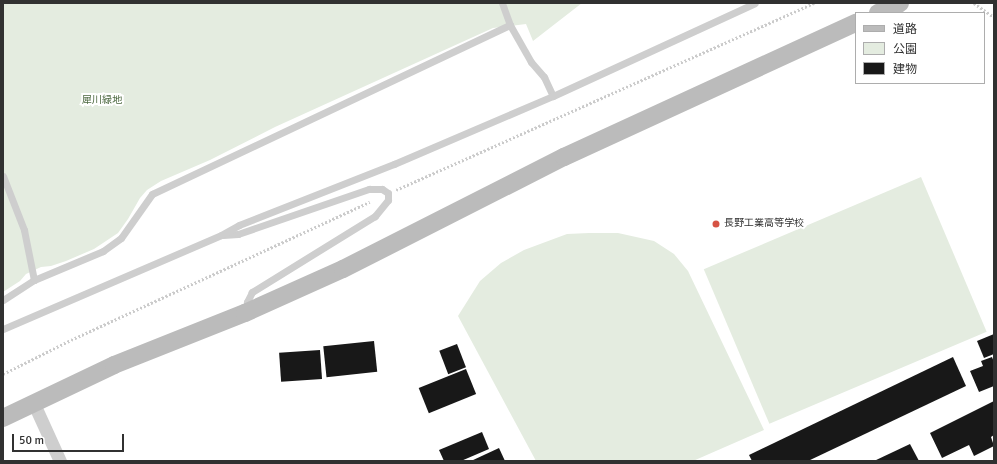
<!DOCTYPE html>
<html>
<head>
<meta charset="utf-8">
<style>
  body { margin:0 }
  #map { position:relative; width:997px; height:464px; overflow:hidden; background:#fff; font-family:Signika,"Noto Sans JP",sans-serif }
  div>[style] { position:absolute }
  .green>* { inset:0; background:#e4ece0; transform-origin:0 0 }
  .building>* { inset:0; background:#181818; transform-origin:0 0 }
  .path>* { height:2.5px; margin-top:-1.25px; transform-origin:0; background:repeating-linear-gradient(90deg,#cbcbcb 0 2px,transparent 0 4px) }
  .lane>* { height:7px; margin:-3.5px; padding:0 3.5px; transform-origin:3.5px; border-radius:3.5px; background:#cecece }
  .street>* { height:13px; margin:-6.5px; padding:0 6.5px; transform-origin:6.5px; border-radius:6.5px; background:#cecece }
  .secondary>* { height:18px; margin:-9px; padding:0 9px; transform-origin:9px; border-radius:9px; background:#bbb }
  .dots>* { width:11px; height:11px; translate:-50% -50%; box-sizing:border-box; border:2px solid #fff; border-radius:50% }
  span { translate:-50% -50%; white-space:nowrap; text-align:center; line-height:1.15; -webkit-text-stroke:4px #fff; paint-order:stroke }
  .park-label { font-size:10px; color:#4d6941 }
  .poi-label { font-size:10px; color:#313131 }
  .left { translate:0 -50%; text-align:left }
  .frame { position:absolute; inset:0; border:4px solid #313131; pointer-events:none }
  .legend { position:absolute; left:855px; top:12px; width:130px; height:72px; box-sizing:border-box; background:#fff; border:1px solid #adadad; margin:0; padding:5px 7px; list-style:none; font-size:12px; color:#313131 }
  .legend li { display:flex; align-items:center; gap:8px; height:20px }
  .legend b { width:20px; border:1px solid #adadad }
  .scale { position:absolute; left:12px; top:434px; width:112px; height:18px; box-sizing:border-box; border:2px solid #313131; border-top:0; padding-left:5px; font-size:12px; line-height:14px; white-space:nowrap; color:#313131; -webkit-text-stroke:3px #fff; paint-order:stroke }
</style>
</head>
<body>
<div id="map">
  <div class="green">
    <i style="clip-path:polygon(3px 3px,582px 3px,533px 41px,526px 24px,493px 28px,275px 127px,210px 160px,161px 181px,147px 190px,140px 198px,128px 219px,118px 233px,94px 249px,66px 261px,51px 266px,41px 267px,26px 274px,20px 281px,3px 292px)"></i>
    <i style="left:921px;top:177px;width:168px;height:236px;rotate:67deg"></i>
    <i style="clip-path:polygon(589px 233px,618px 233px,654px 241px,674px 254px,688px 271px,764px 430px,693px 461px,536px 461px,458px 316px,480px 281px,501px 263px,524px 250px,567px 234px)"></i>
  </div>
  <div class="building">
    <i style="clip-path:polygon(994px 334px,994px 354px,984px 358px,977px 341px)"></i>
    <i style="left:374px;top:341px;width:31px;height:51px;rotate:84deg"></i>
    <i style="left:457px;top:344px;width:25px;height:19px;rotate:69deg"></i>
    <i style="left:320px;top:350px;width:29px;height:41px;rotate:86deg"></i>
    <i style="clip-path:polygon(953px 357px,966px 386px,808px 461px,752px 461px,749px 455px)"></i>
    <i style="clip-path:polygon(992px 357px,994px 362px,994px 386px,979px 392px,970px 371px,983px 366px,981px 361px)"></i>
    <i style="left:466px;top:369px;width:27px;height:51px;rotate:68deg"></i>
    <i style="clip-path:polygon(994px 401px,994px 435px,991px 437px,994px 446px,974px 456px,969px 445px,942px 458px,930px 433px)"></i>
    <i style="clip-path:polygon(482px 432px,489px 449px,461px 461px,444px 461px,439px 450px)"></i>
    <i style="clip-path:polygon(910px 444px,919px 461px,874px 461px)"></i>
    <i style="clip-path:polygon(499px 448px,505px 461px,471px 461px)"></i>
  </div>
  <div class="path">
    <i style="left:974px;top:3px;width:24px;rotate:35deg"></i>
    <i style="left:396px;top:190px;width:458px;rotate:-24.1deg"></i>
    <i style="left:3px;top:374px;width:76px;rotate:-26.6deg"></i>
    <i style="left:71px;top:340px;width:329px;rotate:-24.8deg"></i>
  </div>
  <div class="lane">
    <i style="left:510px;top:25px;width:43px;rotate:60.4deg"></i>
    <i style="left:531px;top:62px;width:20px;rotate:49deg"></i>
    <i style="left:544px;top:77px;width:21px;rotate:65deg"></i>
    <i style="left:3px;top:176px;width:58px;rotate:68.7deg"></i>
    <i style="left:24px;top:230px;width:51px;rotate:78.7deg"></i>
    <i style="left:223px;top:235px;width:15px;rotate:-4deg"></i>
    <i style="left:238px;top:234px;width:139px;rotate:-19deg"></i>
    <i style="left:369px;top:189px;width:13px"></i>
    <i style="left:382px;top:189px;width:7px;rotate:34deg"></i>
    <i style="left:388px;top:193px;width:7px;rotate:90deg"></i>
    <i style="left:388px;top:200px;width:21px;rotate:129deg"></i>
    <i style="left:375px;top:216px;width:145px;rotate:148.3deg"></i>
    <i style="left:252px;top:292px;width:11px;rotate:117deg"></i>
    <i style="left:247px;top:302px;width:8px;rotate:97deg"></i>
    <i style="left:3px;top:300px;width:37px;rotate:-33deg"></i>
    <i style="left:34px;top:280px;width:75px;rotate:-22.8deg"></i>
    <i style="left:103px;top:251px;width:22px;rotate:-36deg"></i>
    <i style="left:121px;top:238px;width:54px;rotate:-54.8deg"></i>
    <i style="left:152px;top:194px;width:396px;rotate:-25.3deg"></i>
    <i style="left:510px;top:25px;width:23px;rotate:-110deg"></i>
    <i style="left:3px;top:329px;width:237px;rotate:-23.3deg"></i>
    <i style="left:221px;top:235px;width:21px;rotate:-29deg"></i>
    <i style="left:239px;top:225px;width:167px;rotate:-21.5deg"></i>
    <i style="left:394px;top:164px;width:173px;rotate:-23.2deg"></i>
    <i style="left:553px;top:96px;width:222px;rotate:-24.7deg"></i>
  </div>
  <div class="street">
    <i style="left:34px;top:404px;width:63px;rotate:65.5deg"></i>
  </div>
  <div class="secondary">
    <i style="left:878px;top:13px;width:24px;rotate:-24deg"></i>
    <i style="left:3px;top:418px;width:123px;rotate:-25.5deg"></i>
    <i style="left:114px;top:365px;width:141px;rotate:-21.7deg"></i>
    <i style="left:245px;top:313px;width:107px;rotate:-24.2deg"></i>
    <i style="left:343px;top:269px;width:248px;rotate:-26.9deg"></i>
    <i style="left:564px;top:157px;width:321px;rotate:-24.7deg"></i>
  </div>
  <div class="dots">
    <i style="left:716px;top:224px;background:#d65344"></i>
  </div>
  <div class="park-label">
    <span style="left:102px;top:101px">犀川緑地</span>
  </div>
  <div class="poi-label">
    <span class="left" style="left:724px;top:224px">長野工業高等学校</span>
  </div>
  <div class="frame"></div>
  <ul class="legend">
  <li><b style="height:5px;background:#bbb"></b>道路</li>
  <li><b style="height:11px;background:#e4ece0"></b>公園</li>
  <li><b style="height:11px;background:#181818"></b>建物</li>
  </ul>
  <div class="scale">50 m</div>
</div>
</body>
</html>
